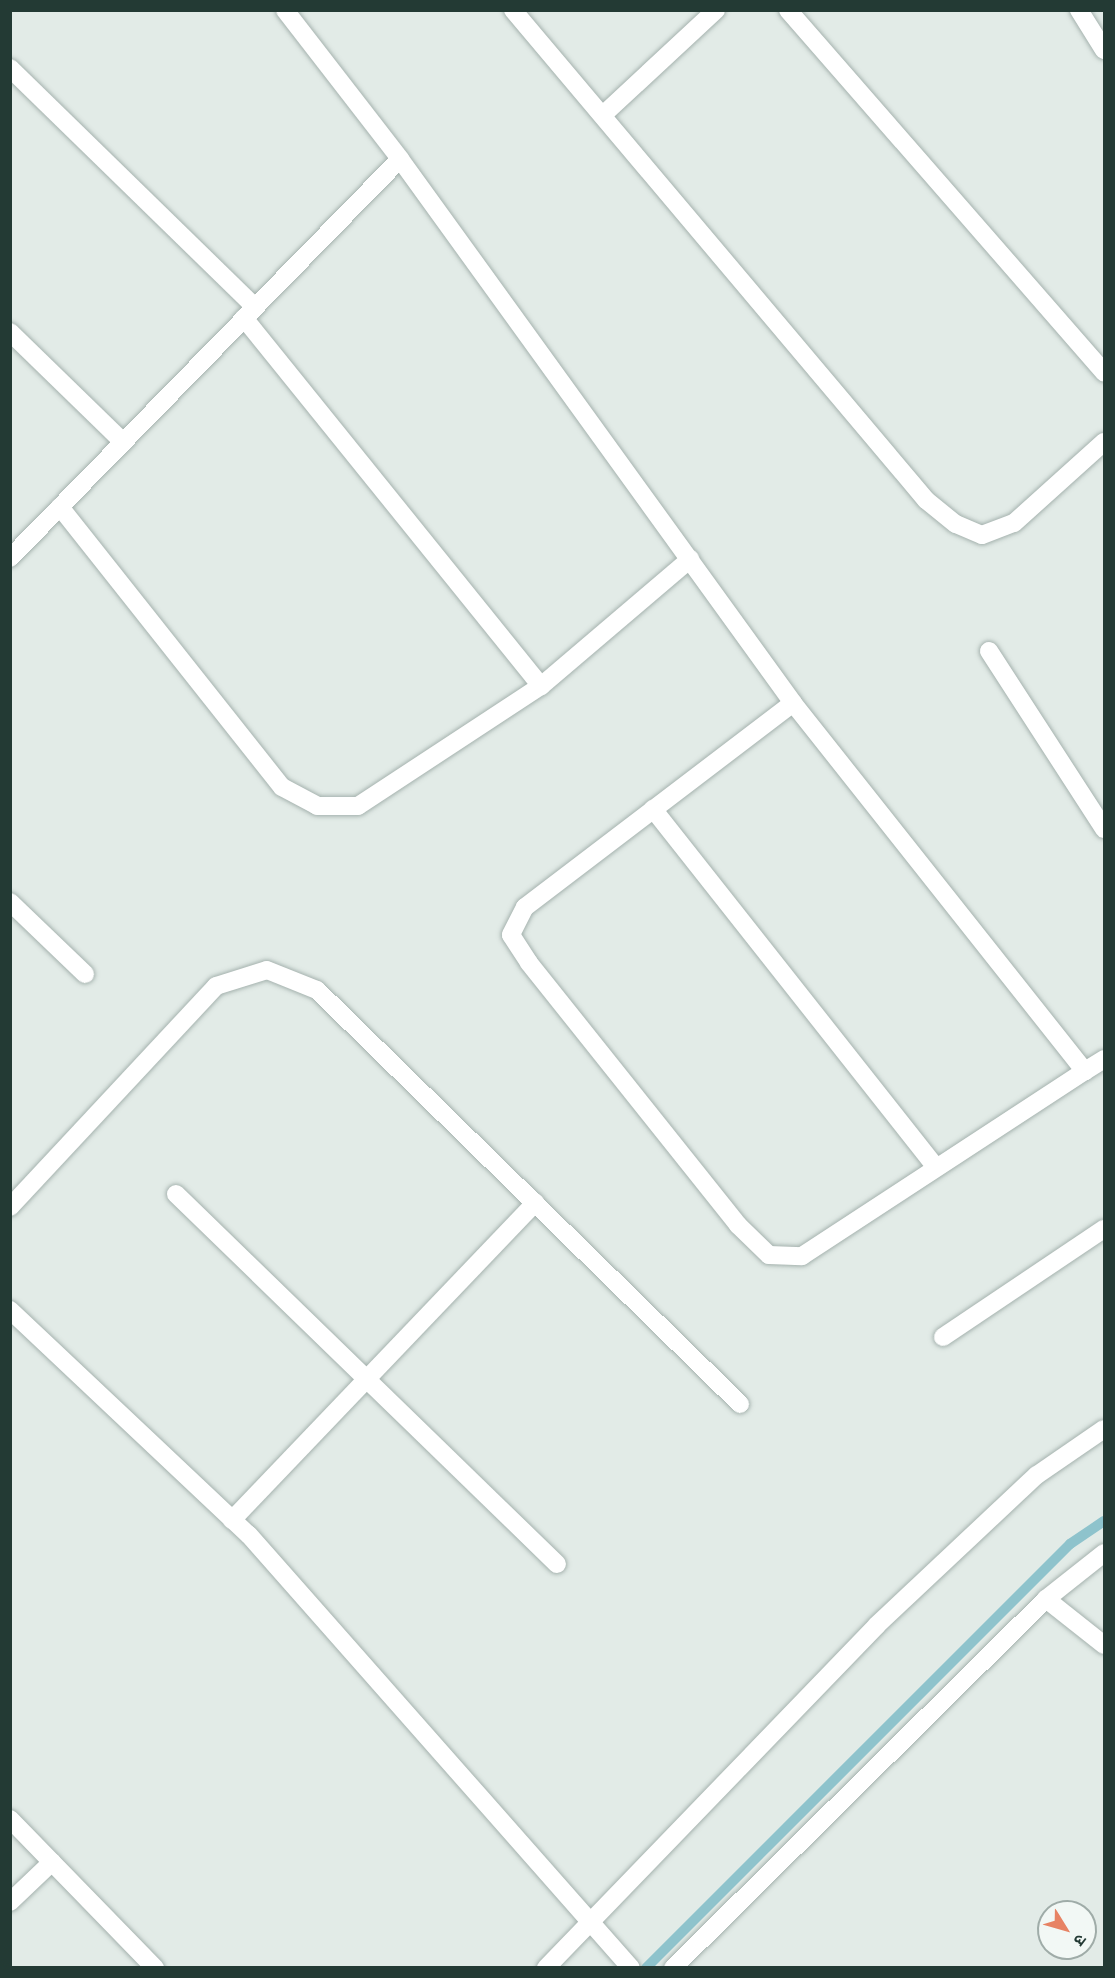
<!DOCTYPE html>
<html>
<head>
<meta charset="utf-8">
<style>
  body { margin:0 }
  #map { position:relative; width:1115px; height:1978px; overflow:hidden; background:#e2ebe7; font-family:Jost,"Noto Sans Devanagari",sans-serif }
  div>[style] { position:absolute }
  .stream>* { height:10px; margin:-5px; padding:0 5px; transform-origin:5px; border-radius:5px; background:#8ec3cc }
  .roads { filter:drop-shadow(0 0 2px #a5b2ae) drop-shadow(0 0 2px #a5b2ae) }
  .minor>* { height:18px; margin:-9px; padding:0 9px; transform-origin:9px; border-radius:9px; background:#fff }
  span { translate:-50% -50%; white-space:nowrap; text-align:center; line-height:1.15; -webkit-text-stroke:5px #f2f8f5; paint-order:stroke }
  .frame { position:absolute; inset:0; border:12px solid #233a34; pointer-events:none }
  .north { position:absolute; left:1037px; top:1900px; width:60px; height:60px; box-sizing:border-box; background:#f2f8f5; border:2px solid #9faca8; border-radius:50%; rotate:127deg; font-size:16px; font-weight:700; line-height:24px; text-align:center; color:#233a34 }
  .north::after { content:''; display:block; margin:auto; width:21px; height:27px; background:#e78364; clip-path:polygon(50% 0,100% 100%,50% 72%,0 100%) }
</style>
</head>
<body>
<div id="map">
  <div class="stream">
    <i style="left:646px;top:1968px;width:600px;rotate:-45deg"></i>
    <i style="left:1070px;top:1544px;width:41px;rotate:-34.1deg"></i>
  </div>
  <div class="roads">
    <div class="minor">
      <i style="left:285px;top:10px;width:188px;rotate:52.3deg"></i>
      <i style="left:400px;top:159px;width:671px;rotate:54.15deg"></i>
      <i style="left:793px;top:703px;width:470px;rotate:51.6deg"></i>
      <i style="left:1085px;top:1071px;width:22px;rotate:-32deg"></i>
      <i style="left:513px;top:10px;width:641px;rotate:49.87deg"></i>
      <i style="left:926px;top:500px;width:38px;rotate:39deg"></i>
      <i style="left:956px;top:524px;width:28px;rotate:23deg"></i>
      <i style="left:982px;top:535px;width:34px;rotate:-21deg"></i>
      <i style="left:1014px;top:523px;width:121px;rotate:-42deg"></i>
      <i style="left:788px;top:10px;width:481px;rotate:48.9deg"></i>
      <i style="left:1079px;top:10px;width:47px;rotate:58deg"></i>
      <i style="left:10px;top:68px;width:342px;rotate:44.3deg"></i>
      <i style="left:604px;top:114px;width:153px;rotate:-42.9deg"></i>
      <i style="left:244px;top:318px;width:473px;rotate:51.1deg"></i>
      <i style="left:10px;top:332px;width:158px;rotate:44.2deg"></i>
      <i style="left:60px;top:507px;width:357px;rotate:51.6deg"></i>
      <i style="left:282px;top:787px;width:40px;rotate:28deg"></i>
      <i style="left:317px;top:806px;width:41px"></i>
      <i style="left:358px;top:806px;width:219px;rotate:-33.3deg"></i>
      <i style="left:541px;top:686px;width:196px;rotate:-40.4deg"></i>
      <i style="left:10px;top:558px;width:558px;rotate:-45.65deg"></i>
      <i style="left:989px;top:651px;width:212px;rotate:57.1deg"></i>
      <i style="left:793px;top:703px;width:337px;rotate:142.7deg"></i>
      <i style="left:525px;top:907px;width:31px;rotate:117deg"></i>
      <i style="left:511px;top:935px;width:33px;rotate:57deg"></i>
      <i style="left:529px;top:963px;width:335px;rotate:51.4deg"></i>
      <i style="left:738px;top:1225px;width:43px;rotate:44.1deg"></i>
      <i style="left:769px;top:1255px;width:33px;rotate:2deg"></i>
      <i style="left:802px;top:1256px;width:338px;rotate:-33.2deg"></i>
      <i style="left:653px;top:809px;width:455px;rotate:51.7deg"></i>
      <i style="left:10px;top:902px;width:104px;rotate:43.8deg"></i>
      <i style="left:176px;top:1194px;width:531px;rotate:44.16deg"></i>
      <i style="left:10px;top:1207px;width:302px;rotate:-47deg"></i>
      <i style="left:216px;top:986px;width:53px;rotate:-17.4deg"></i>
      <i style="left:267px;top:970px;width:54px;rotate:21.8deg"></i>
      <i style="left:317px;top:990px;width:592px;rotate:44.38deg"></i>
      <i style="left:10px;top:1310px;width:328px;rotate:43.3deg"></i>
      <i style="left:249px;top:1535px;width:577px;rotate:48.58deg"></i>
      <i style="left:943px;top:1337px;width:194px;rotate:-33.9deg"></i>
      <i style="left:232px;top:1520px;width:439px;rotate:-46.3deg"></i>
      <i style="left:1046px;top:1599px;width:74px;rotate:38.4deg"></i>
      <i style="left:10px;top:1819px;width:208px;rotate:45.8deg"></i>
      <i style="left:10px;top:1902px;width:58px;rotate:-43.6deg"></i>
      <i style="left:546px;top:1968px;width:477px;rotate:-46deg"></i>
      <i style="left:877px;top:1625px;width:219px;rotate:-43.2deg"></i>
      <i style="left:1037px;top:1475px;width:81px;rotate:-34.5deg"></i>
      <i style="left:673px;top:1968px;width:525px;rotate:-44.69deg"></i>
      <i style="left:1046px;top:1599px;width:74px;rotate:-38.4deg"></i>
    </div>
  </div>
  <div class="frame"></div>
  <div class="north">उ</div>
</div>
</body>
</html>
